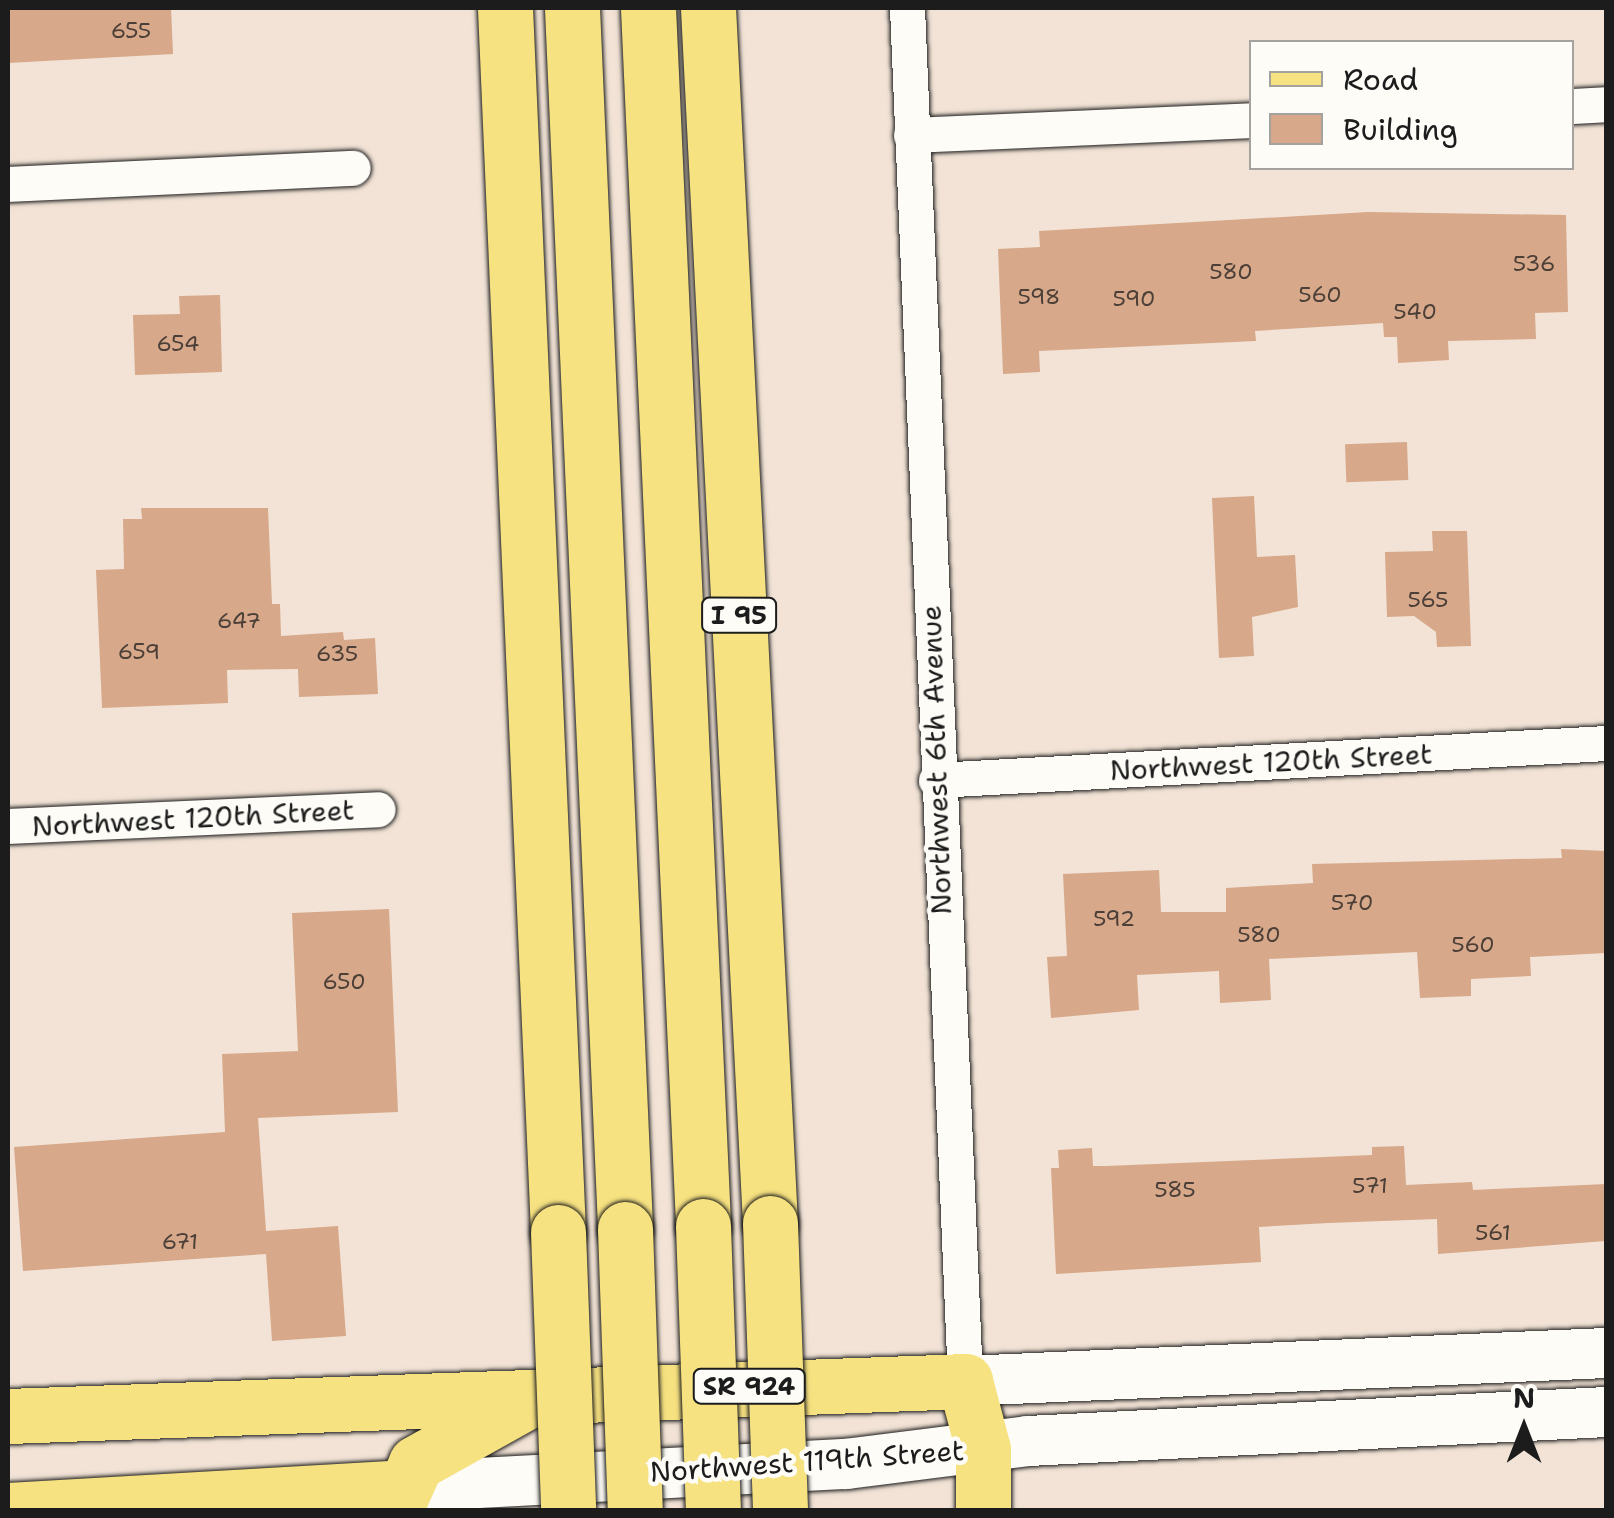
<!DOCTYPE html>
<html>
<head>
<meta charset="utf-8">
<style>
  body { margin:0 }
  #map { position:relative; width:1614px; height:1518px; overflow:hidden; background:#f2e3d6; font-family:"Shantell Sans",sans-serif }
  div>[style] { position:absolute }
  .building>* { inset:0; background:#d7a889; transform-origin:0 0 }
  .roads { filter:drop-shadow(0 0 2px #1c1c1c) drop-shadow(0 0 2px #1c1c1c) }
  .minor>* { height:35px; margin:-17.5px; padding:0 17.5px; transform-origin:17.5px; border-radius:17.5px; background:#fdfcf7 }
  .secondary>* { height:50px; margin:-25px; padding:0 25px; transform-origin:25px; border-radius:25px; background:#fdfcf7 }
  .primary>* { height:55px; margin:-27.5px; padding:0 27.5px; transform-origin:27.5px; border-radius:27.5px; background:#f7e281 }
  .trunk>* { height:55px; margin:-27.5px; padding:0 27.5px; transform-origin:27.5px; border-radius:27.5px; background:#f7e281 }
  .motorway>* { height:55px; margin:-27.5px; padding:0 27.5px; transform-origin:27.5px; border-radius:27.5px; background:#f7e281 }
  .bridges { filter:drop-shadow(0 0 2px #1c1c1c) drop-shadow(0 0 2px #1c1c1c) }
  .motorway-bridge>* { height:55px; margin:-27.5px; padding:0 27.5px; transform-origin:27.5px; border-radius:27.5px; background:#f7e281 }
  span { translate:-50% -50%; white-space:nowrap; text-align:center; line-height:1.15; -webkit-text-stroke:9px #fdfcf7; paint-order:stroke }
  .number-label { font-size:22px; color:#4b3f37 }
  .number-label span { -webkit-text-stroke-width:0 }
  .shield-label span { padding:2px 8px; background:#fdfcf7; border:2px solid; border-radius:8px; -webkit-text-stroke-width:0 }
  .shield-label { font-size:25px; color:#1c1c1c; font-weight:700 }
  .street-label { font-size:28px; color:#1c1c1c }
  .frame { position:absolute; inset:0; border:10px solid #1c1c1c; pointer-events:none }
  .legend { position:absolute; left:1249px; top:40px; width:325px; height:130px; box-sizing:border-box; background:#fdfcf7; border:2px solid #a3a29f; margin:0; padding:12px 18px; list-style:none; font-size:30px; color:#1c1c1c }
  .legend li { display:flex; align-items:center; gap:20px; height:50px }
  .legend b { width:50px; border:2px solid #a3a29f }
  .north { position:absolute; left:1474px; top:1378px; width:100px; height:100px; -webkit-text-stroke:8px #fdfcf7; paint-order:stroke; rotate:0deg; font-size:28px; font-weight:700; line-height:40px; text-align:center; color:#1c1c1c }
  .north::after { content:''; display:block; margin:auto; width:35px; height:45px; background:#1c1c1c; clip-path:polygon(50% 0,100% 100%,50% 72%,0 100%) }
</style>
</head>
<body>
<div id="map">
  <div class="building">
    <i style="clip-path:polygon(8px 8px,171px 8px,173px 54px,8px 63px)"></i>
    <i style="clip-path:polygon(1368px 212px,1566px 215px,1568px 312px,1535px 313px,1536px 339px,1448px 341px,1449px 360px,1398px 363px,1397px 337px,1384px 337px,1383px 323px,1255px 331px,1256px 341px,1039px 351px,1040px 372px,1003px 374px,998px 249px,1040px 247px,1039px 231px)"></i>
    <i style="clip-path:polygon(220px 295px,222px 372px,135px 375px,133px 315px,180px 314px,179px 296px)"></i>
    <i style="left:1407px;top:442px;width:38px;height:62px;rotate:88deg"></i>
    <i style="clip-path:polygon(1254px 496px,1257px 557px,1295px 555px,1298px 607px,1252px 617px,1254px 656px,1219px 658px,1212px 498px)"></i>
    <i style="clip-path:polygon(141px 508px,268px 508px,272px 604px,280px 604px,281px 636px,343px 632px,344px 640px,375px 638px,378px 694px,299px 697px,298px 669px,227px 670px,228px 703px,102px 708px,96px 570px,124px 569px,123px 519px,142px 519px)"></i>
    <i style="clip-path:polygon(1432px 531px,1467px 531px,1471px 646px,1437px 647px,1436px 632px,1414px 616px,1387px 617px,1385px 552px,1433px 551px)"></i>
    <i style="clip-path:polygon(1561px 849px,1606px 851px,1606px 953px,1530px 957px,1531px 976px,1471px 979px,1471px 996px,1420px 998px,1417px 952px,1269px 959px,1271px 1000px,1220px 1003px,1219px 971px,1137px 975px,1139px 1010px,1051px 1018px,1047px 957px,1067px 956px,1063px 874px,1159px 870px,1161px 912px,1226px 912px,1226px 888px,1313px 883px,1312px 864px,1562px 858px)"></i>
    <i style="clip-path:polygon(389px 909px,398px 1112px,258px 1118px,266px 1231px,338px 1226px,346px 1336px,272px 1341px,266px 1254px,23px 1271px,14px 1147px,225px 1132px,222px 1054px,298px 1051px,292px 913px)"></i>
    <i style="clip-path:polygon(1404px 1146px,1406px 1185px,1472px 1182px,1473px 1190px,1606px 1184px,1606px 1241px,1438px 1254px,1437px 1219px,1328px 1223px,1259px 1227px,1261px 1262px,1056px 1274px,1051px 1168px,1059px 1168px,1058px 1150px,1092px 1148px,1093px 1166px,1106px 1166px,1372px 1155px,1372px 1147px)"></i>
  </div>
  <div class="roads">
    <div class="minor">
      <i style="left:907px;top:8px;width:1374px;rotate:87.58deg"></i>
      <i style="left:1572px;top:106px;width:34px;rotate:-3deg"></i>
      <i style="left:911px;top:135px;width:341px;rotate:-2.5deg"></i>
      <i style="left:8px;top:184px;width:345px;rotate:-2.7deg"></i>
      <i style="left:936px;top:780px;width:671px;rotate:-3.16deg"></i>
      <i style="left:8px;top:826px;width:370px;rotate:-2.6deg"></i>
    </div>
    <div class="secondary">
      <i style="left:965px;top:1381px;width:642px;rotate:-2.5deg"></i>
      <i style="left:403px;top:1487px;width:444px;rotate:-3deg"></i>
      <i style="left:846px;top:1464px;width:183px;rotate:-7.2deg"></i>
      <i style="left:1028px;top:1441px;width:579px;rotate:-2.87deg"></i>
    </div>
    <div class="primary">
      <i style="left:965px;top:1381px;width:70px;rotate:75.2deg"></i>
      <i style="left:983px;top:1449px;width:61px;rotate:90deg"></i>
    </div>
    <div class="trunk">
      <i style="left:8px;top:1416px;width:958px;rotate:-2.09deg"></i>
      <i style="left:8px;top:1510px;width:396px;rotate:-3.3deg"></i>
    </div>
    <div class="motorway">
      <i style="left:505px;top:8px;width:1225px;rotate:87.52deg"></i>
      <i style="left:572px;top:8px;width:1222px;rotate:87.51deg"></i>
      <i style="left:648px;top:8px;width:1219px;rotate:87.41deg"></i>
      <i style="left:708px;top:8px;width:1217px;rotate:87.08deg"></i>
      <i style="left:395px;top:1510px;width:51px;rotate:-65.9deg"></i>
      <i style="left:416px;top:1463px;width:134px;rotate:-29.1deg"></i>
    </div>
  </div>
  <div class="bridges">
    <div class="motorway-bridge">
      <i style="left:770px;top:1223px;width:287px;rotate:88deg"></i>
      <i style="left:703px;top:1226px;width:284px;rotate:88deg"></i>
      <i style="left:625px;top:1229px;width:281px;rotate:88deg"></i>
      <i style="left:558px;top:1232px;width:278px;rotate:87.9deg"></i>
    </div>
  </div>
  <div class="number-label">
    <span style="left:131px;top:31px">655</span>
    <span style="left:1534px;top:264px">536</span>
    <span style="left:1231px;top:272px">580</span>
    <span style="left:1320px;top:295px">560</span>
    <span style="left:1039px;top:297px">598</span>
    <span style="left:1134px;top:299px">590</span>
    <span style="left:1415px;top:312px">540</span>
    <span style="left:178px;top:344px">654</span>
    <span style="left:1428px;top:600px">565</span>
    <span style="left:239px;top:621px">647</span>
    <span style="left:139px;top:652px">659</span>
    <span style="left:337px;top:654px">635</span>
    <span style="left:1352px;top:903px">570</span>
    <span style="left:1114px;top:919px">592</span>
    <span style="left:1259px;top:935px">580</span>
    <span style="left:1473px;top:945px">560</span>
    <span style="left:344px;top:982px">650</span>
    <span style="left:1370px;top:1186px">571</span>
    <span style="left:1175px;top:1190px">585</span>
    <span style="left:1493px;top:1233px">561</span>
    <span style="left:180px;top:1242px">671</span>
  </div>
  <div class="shield-label">
    <span style="left:739px;top:615px">I 95</span>
    <span style="left:749px;top:1386px">SR 924</span>
  </div>
  <div class="street-label">
    <span style="left:936px;top:760px;rotate:-92deg">Northwest 6th Avenue</span>
    <span style="left:1271px;top:762px;rotate:-3deg">Northwest 120th Street</span>
    <span style="left:193px;top:818px;rotate:-3deg">Northwest 120th Street</span>
    <span style="left:807px;top:1461px;rotate:-4deg">Northwest 119th Street</span>
  </div>
  <div class="frame"></div>
  <ul class="legend">
  <li><b style="height:12px;background:#f7e281"></b>Road</li>
  <li><b style="height:28px;background:#d7a889"></b>Building</li>
  </ul>
  <div class="north">N</div>
</div>
</body>
</html>
